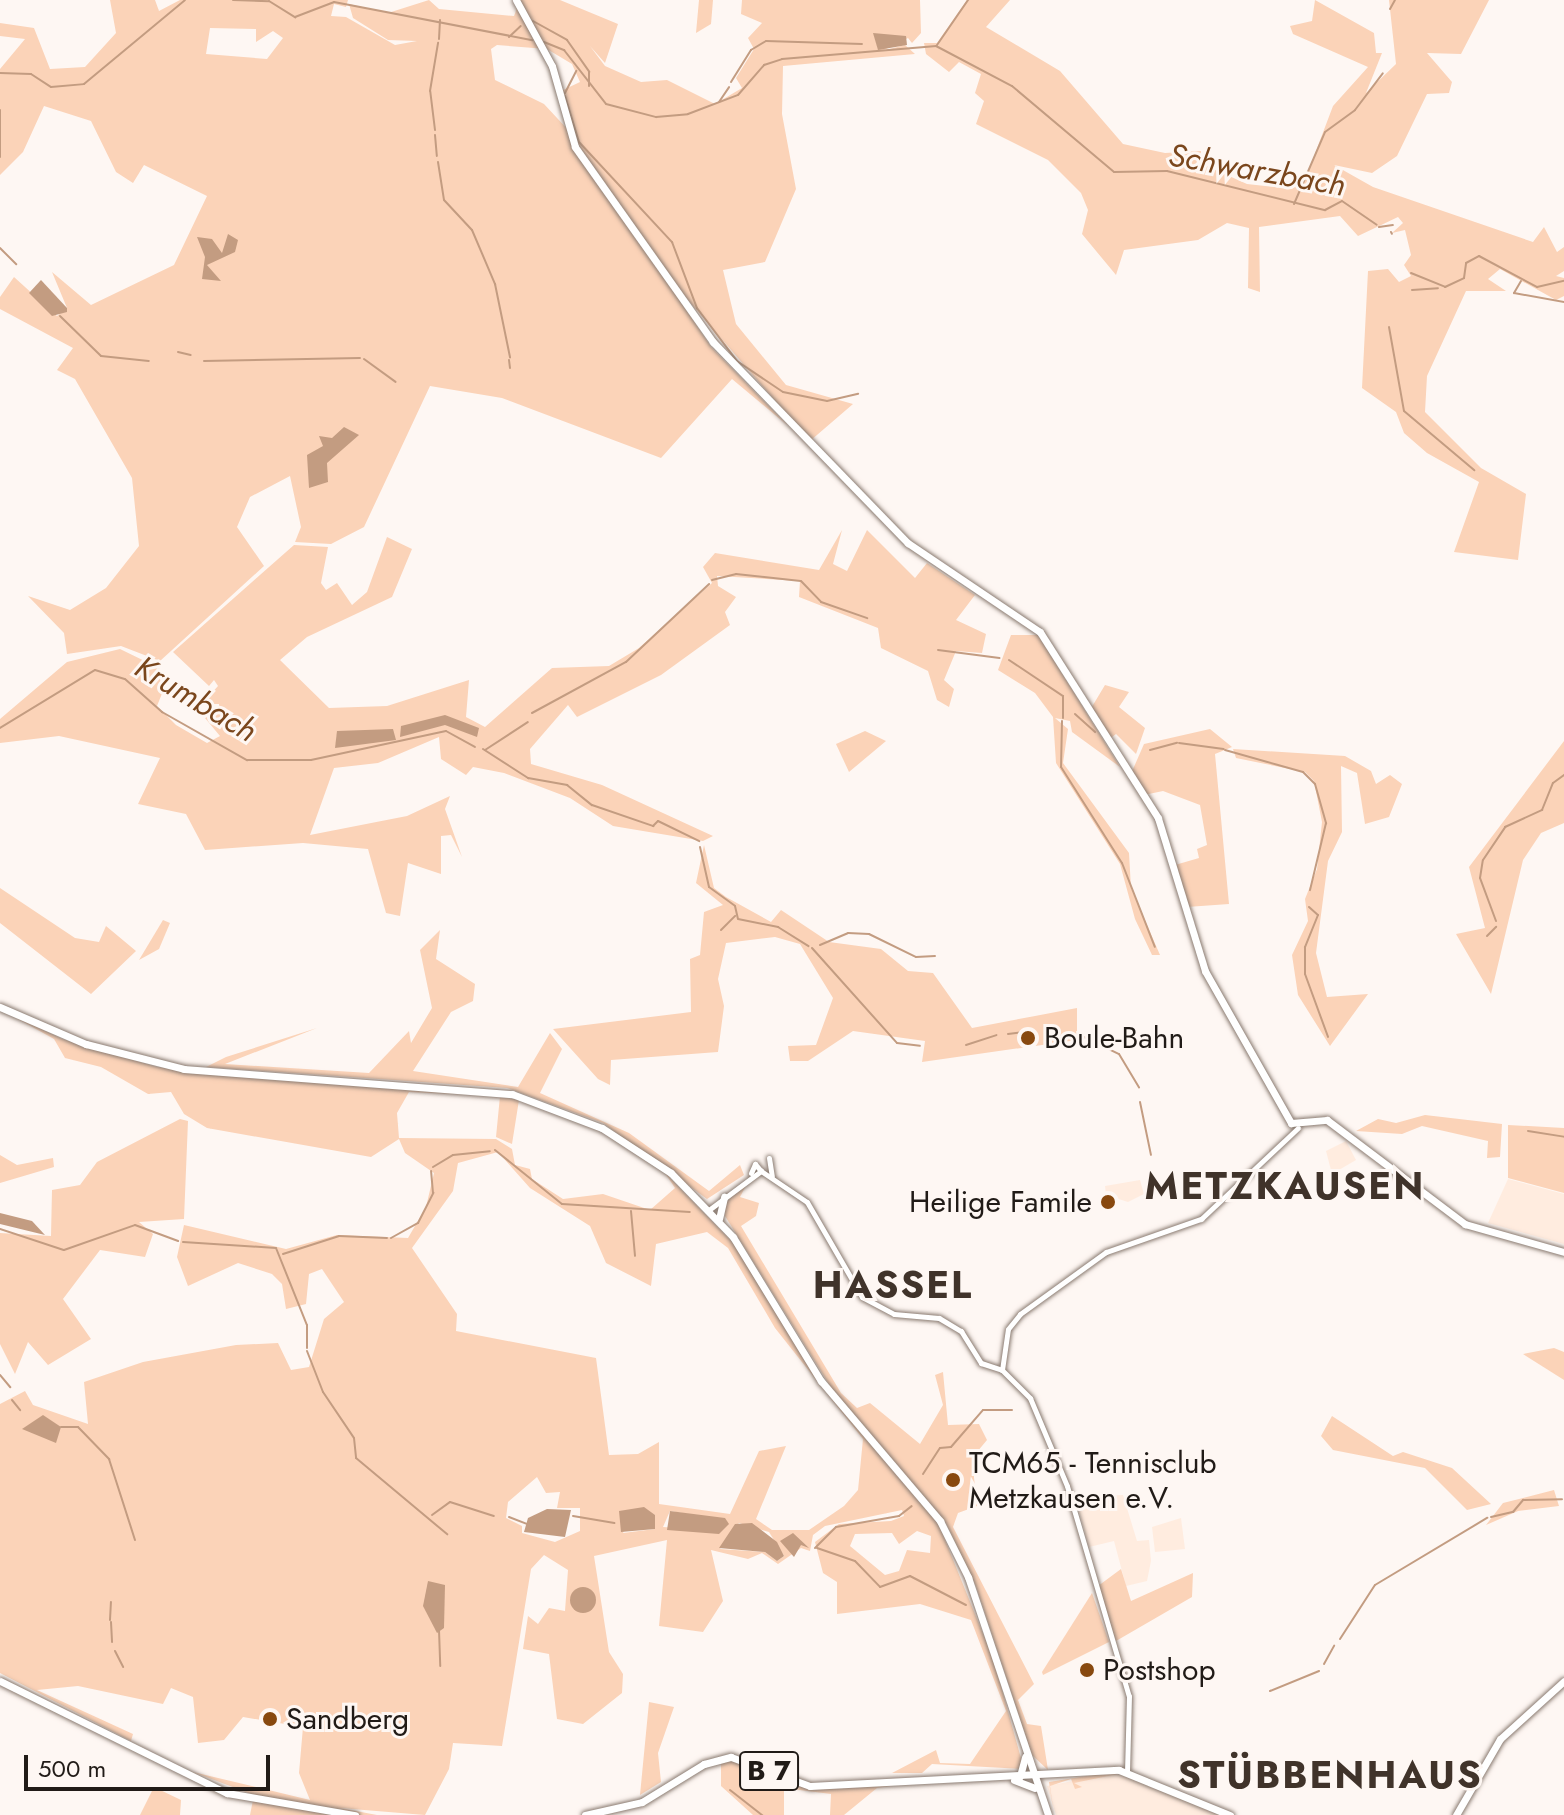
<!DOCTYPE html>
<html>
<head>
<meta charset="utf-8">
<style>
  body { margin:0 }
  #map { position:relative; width:1564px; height:1815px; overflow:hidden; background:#fef7f3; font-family:Jost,sans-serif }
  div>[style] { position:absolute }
  .built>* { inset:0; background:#ffecdf }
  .green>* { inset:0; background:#fbd3b8 }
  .water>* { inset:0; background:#c39c81 }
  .round { border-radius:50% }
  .stream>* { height:2px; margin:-1px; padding:0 1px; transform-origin:1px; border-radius:1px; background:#c39c81 }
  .roads { filter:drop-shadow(0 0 2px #897a70) drop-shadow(0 0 2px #897a70) }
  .minor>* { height:5px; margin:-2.5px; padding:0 2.5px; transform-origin:2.5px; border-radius:2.5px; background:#fff }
  .major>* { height:7px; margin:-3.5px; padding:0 3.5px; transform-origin:3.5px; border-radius:3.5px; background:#fff }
  .dots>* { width:22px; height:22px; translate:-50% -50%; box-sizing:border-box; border:4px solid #fef7f3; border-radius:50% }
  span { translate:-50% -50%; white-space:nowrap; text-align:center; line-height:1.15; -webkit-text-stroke:6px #fef7f3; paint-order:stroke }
  .shield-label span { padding:2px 6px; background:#fef7f3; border:2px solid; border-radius:6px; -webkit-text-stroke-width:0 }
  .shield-label { font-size:28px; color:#211b17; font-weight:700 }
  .poi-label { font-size:30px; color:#211b17 }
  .left { translate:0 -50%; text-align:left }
  .right { translate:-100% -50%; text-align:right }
  .water-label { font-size:32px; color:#7a461c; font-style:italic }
  .district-label { font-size:38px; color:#40332a; font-weight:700; letter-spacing:2px }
  .scale { position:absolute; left:24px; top:1755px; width:246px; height:36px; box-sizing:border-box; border:4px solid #211b17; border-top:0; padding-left:10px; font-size:24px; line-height:28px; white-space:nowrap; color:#211b17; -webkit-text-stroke:6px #fef7f3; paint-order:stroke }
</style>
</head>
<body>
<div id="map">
  <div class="built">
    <i style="clip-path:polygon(1346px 1141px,1356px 1160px,1332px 1174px,1326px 1151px)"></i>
    <i style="clip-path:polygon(1508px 1179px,1564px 1194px,1564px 1244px,1488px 1223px)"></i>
    <i style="clip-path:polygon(1140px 1180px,1144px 1194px,1128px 1202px,1106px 1195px,1105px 1186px)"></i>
    <i style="clip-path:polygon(1123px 1495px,1137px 1541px,1149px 1540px,1151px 1561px,1147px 1581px,1126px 1586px,1114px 1541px,1089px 1547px,1075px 1497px)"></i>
    <i style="clip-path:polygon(1181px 1518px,1185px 1549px,1155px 1552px,1152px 1527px)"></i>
    <i style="clip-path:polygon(1109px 1774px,1144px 1778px,1222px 1815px,1056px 1815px,1047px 1786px)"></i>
  </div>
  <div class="green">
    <i style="clip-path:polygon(evenodd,110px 0,155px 0,159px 11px,180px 0,348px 0,346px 7px,334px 4px,331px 16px,346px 17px,395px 45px,417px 41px,388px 40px,353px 18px,349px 4px,388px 13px,429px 0,439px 9px,514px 16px,520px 0,560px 0,618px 24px,605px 63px,590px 46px,605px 66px,641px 82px,667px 80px,715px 104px,742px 88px,736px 78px,754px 49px,748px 38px,762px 23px,741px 14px,742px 0,920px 0,921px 33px,912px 43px,908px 38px,882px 51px,905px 45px,915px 54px,783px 66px,782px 114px,796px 189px,765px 262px,723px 270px,736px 324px,786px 385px,853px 404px,810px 441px,687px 299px,680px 301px,711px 347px,787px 425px,732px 379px,661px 458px,502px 398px,430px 386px,364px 527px,331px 544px,295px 542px,301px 527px,290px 476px,250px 497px,237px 527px,264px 566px,160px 661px,121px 646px,67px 654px,64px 633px,28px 596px,70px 610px,106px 588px,139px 546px,132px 478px,75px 379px,57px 370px,73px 348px,0 309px,0 297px,14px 277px,57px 316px,67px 308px,52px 272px,91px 305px,174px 265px,207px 196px,144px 165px,133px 183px,116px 172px,91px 121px,44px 106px,23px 152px,0 175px,0 69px,25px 39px,0 36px,0 23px,34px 28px,50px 69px,85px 67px,116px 33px,110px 0,256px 29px,256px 42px,273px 31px,283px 38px,267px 59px,206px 54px,210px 28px,256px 29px,110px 0,497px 45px,547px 49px,572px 64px,580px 82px,561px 91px,571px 133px,544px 104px,495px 80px,491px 49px,497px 45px)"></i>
    <i style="clip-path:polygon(699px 0,713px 0,711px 24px,696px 33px)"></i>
    <i style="clip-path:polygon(967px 0,1010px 0,986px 27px,1060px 71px,1123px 144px,1165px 153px,1201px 151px,1200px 163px,1247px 184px,1292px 189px,1308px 172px,1333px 106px,1368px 67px,1293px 34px,1290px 26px,1312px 21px,1315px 0,1374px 33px,1376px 53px,1382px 53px,1366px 93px,1396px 64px,1389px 0,1489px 0,1461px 54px,1427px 53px,1452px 82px,1449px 93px,1427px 94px,1397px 156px,1372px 173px,1334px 165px,1373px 187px,1533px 242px,1544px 227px,1557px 252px,1564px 247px,1564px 271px,1556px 276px,1564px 278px,1564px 296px,1556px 300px,1500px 269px,1488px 279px,1506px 291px,1466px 291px,1427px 376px,1425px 412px,1481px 468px,1526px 494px,1518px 560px,1454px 552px,1479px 482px,1427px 453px,1404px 433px,1396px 412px,1362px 388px,1368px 271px,1388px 269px,1399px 282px,1411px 276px,1404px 265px,1411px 255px,1405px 230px,1392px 233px,1403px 223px,1398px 217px,1358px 236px,1340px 216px,1259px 227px,1260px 292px,1248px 288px,1249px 228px,1227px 223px,1198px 240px,1124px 250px,1116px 275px,1082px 234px,1088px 210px,1081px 193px,1048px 160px,976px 124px,984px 101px,975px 93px,981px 74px,959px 62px,949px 72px,926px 54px,924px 43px,937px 43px)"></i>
    <i style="clip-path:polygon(842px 530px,833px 564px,847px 571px,867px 530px,915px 578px,927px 563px,975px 595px,956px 620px,986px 634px,982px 653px,956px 651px,944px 680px,954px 689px,949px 707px,937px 700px,928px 671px,881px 648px,878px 628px,799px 597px,800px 581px,717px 576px,718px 586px,736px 597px,725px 612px,730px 625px,661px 675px,577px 717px,568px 705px,530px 749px,531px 764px,602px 785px,713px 836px,703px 841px,613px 826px,570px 798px,504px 773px,473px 767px,466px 775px,441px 759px,439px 737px,378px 763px,334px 768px,310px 835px,407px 816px,450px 796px,445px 809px,462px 857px,451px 835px,441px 836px,441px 874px,408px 863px,400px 916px,386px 913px,368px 849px,303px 843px,205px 850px,186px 814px,138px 804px,160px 758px,59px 736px,0 743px,0 719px,67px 662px,120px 649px,159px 668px,165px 686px,157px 706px,176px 725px,207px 743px,220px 736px,205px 718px,219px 712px,219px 704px,202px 704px,218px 686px,214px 680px,209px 686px,173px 652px,294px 545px,328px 547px,321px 583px,326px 590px,337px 583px,352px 605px,367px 592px,387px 537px,412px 549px,392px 597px,307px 637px,280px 660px,329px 708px,387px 706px,469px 680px,466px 717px,485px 727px,552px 668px,609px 666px,639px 648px,712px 583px,703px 567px,715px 553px,819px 570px)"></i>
    <i style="clip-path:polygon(1011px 635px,1038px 635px,1120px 767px,1072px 732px,1070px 721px,1055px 718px,1068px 729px,1063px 763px,1129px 853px,1131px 888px,1160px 955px,1152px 955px,1135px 919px,1120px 864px,1056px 763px,1053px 717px,1035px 693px,998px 670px)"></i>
    <i style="clip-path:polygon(1105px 685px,1129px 692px,1119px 707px,1145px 728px,1136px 754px,1116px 734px,1107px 741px,1090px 710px)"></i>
    <i style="clip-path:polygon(1210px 729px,1232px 747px,1215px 754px,1229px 904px,1187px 907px,1175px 865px,1199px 858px,1197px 849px,1207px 845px,1200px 805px,1163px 791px,1144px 795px,1130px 776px,1144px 744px)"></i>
    <i style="clip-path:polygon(865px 731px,886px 741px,849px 772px,836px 744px)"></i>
    <i style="clip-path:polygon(1564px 741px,1564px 823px,1541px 833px,1523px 860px,1491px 994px,1456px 934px,1485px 928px,1469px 867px)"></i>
    <i style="clip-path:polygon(1233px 749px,1345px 756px,1371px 771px,1376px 784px,1390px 775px,1402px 784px,1389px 817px,1365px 824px,1357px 773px,1341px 766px,1342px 832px,1328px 861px,1316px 953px,1327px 997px,1368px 994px,1330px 1046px,1298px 995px,1292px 955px,1308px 921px,1305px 899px,1317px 869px,1322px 822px,1314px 781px,1305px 772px,1236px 758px)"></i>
    <i style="clip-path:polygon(704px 845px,714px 888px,726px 897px,771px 922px,781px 910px,829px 942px,881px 949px,908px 971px,933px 973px,972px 1028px,1077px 1008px,1077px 1040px,922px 1062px,925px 1041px,853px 1031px,808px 1061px,790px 1061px,788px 1046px,816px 1045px,833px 998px,800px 944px,775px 937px,726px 943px,718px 979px,724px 1006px,718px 1052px,611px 1060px,610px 1085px,598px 1079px,553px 1029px,691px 1012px,690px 959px,700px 955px,704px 912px,723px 905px,696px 883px)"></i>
    <i style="clip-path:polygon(0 888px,75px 938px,99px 942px,106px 926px,136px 951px,91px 994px,0 923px)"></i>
    <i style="clip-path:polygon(163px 920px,170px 923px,159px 949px,139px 960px)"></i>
    <i style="clip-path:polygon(440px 930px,436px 959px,475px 984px,473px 1001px,451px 1012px,413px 1071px,518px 1087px,550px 1033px,562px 1049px,540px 1093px,629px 1133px,709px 1191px,740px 1165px,744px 1175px,707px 1199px,603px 1123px,507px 1088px,206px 1067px,226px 1057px,317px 1028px,225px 1064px,369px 1073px,409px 1031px,411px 1043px,432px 1008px,420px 950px)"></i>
    <i style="clip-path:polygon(evenodd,0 1009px,62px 1039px,157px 1067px,272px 1080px,446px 1087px,519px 1100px,512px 1144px,496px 1137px,500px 1096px,409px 1092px,397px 1113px,399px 1138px,496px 1139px,512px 1149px,515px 1165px,530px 1169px,532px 1179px,563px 1199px,603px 1194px,650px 1210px,675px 1188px,665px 1173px,737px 1247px,801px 1354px,939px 1525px,994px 1661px,1024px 1769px,932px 1764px,922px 1773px,892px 1773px,936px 1750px,940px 1763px,970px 1764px,1006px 1711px,971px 1620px,920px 1604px,837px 1614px,837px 1582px,823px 1573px,815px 1542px,839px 1524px,891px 1521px,904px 1516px,902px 1510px,825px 1526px,813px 1535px,810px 1551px,801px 1548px,778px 1564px,762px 1553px,748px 1559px,711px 1550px,723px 1601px,703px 1632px,659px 1626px,667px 1540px,594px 1556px,609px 1652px,623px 1674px,622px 1693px,583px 1724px,557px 1719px,549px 1654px,523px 1649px,528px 1616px,538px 1624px,549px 1608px,565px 1611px,568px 1570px,544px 1555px,531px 1569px,502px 1746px,453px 1743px,449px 1769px,425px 1815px,340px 1808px,377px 1815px,250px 1815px,254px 1795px,193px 1772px,310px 1800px,299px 1773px,303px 1727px,243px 1717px,224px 1740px,198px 1743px,193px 1697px,171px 1688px,163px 1704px,78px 1686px,37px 1690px,133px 1734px,131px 1741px,0 1673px,0 1404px,25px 1391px,33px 1405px,88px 1424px,84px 1382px,143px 1362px,236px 1345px,278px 1343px,291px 1370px,309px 1367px,324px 1319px,344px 1302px,322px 1269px,309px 1274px,306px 1304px,286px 1309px,282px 1284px,272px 1274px,238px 1263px,188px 1286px,177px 1257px,184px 1225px,286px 1249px,337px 1235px,408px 1238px,426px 1207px,434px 1173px,405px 1153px,399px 1139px,371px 1157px,207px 1128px,184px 1114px,171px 1092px,148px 1094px,101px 1067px,65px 1058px,54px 1039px,0 1009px,498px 1152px,530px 1188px,590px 1226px,606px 1263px,651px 1286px,656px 1244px,707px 1232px,728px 1248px,775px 1328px,863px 1439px,858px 1490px,844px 1506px,809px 1530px,772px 1530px,756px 1519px,786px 1446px,759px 1451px,730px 1514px,659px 1504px,659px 1442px,638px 1454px,609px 1455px,596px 1358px,456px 1331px,457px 1314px,412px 1248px,453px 1191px,458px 1163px,498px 1152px,0 1009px,537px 1477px,546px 1493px,560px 1492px,557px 1508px,580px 1508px,580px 1531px,555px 1542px,522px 1533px,522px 1526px,506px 1518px,508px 1502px,537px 1477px,0 1009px,633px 1510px,655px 1515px,655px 1529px,623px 1533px,633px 1510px,0 1009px,670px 1511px,712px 1518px,725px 1518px,710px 1530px,663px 1527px,670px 1511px,0 1009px,739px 1523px,769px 1532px,784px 1556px,777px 1561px,765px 1552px,720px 1549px,739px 1523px,0 1009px,917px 1531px,931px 1536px,930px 1553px,907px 1550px,899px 1571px,885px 1575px,850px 1546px,855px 1534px,892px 1533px,899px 1544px,917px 1531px)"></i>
    <i style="clip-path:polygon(1425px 1115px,1502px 1124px,1500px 1157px,1487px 1158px,1488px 1141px,1422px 1126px,1402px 1134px,1356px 1131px,1378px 1119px,1396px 1123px)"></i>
    <i style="clip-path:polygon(180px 1119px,188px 1121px,184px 1219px,139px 1222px,153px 1234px,145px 1257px,100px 1250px,63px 1299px,91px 1339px,48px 1365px,28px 1342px,15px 1374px,0 1344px,0 1233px,51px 1236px,52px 1190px,80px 1185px,97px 1162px)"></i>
    <i style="clip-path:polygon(1508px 1125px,1564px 1128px,1564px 1193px,1508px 1178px)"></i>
    <i style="clip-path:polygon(0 1155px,17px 1165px,53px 1158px,54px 1167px,0 1183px)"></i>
    <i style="clip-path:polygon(749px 1180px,740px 1197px,759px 1203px,756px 1216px,741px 1226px,841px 1393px,857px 1408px,870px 1403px,920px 1444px,943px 1405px,935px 1375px,943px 1372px,948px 1425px,979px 1424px,987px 1440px,972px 1458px,977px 1506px,958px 1513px,953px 1527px,1034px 1684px,1018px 1700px,1027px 1724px,1041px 1726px,1048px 1770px,1032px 1755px,976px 1586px,946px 1523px,832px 1389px,725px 1216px,724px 1204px)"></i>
    <i style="clip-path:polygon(1554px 1348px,1564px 1352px,1564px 1380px,1523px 1354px)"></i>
    <i style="clip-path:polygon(1332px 1416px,1393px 1456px,1403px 1452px,1452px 1468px,1491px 1504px,1467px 1510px,1425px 1468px,1333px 1450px,1321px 1436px)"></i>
    <i style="clip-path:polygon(1554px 1490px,1559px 1506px,1518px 1511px,1486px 1525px,1503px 1503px)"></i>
    <i style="clip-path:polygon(1121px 1569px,1131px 1601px,1193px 1573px,1192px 1597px,1116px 1641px,1098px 1586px)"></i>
    <i style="clip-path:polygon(1092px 1593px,1109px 1642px,1043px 1675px,1042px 1672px)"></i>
    <i style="clip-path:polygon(649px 1702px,674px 1707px,658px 1753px,661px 1782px,640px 1795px)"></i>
    <i style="clip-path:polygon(735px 1760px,807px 1788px,910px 1783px,877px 1788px,844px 1815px,830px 1815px,831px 1794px,784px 1788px,784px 1815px,753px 1815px,721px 1786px,721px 1763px)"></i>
    <i style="clip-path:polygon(1118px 1774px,1074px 1783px,1082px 1787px,1075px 1789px,1071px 1779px,1050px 1786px,1054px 1815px,1049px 1782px,1105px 1773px)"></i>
    <i style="clip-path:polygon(154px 1787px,181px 1800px,180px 1815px,140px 1815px)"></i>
  </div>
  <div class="water">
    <i style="clip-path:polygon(873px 33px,906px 36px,907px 45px,878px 50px)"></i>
    <i style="clip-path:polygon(228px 234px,238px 240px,235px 252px,207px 265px,221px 281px,202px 279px,205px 257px,197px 237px,212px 239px,222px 253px)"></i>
    <i style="clip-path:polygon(41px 280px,67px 308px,67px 312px,52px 316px,29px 293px)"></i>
    <i style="clip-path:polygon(344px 427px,359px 435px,327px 463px,328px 482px,309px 488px,307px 455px,323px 446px,319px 436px,332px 438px)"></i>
    <i style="clip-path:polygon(445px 715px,479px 728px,477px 737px,445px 725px,400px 737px,401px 726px)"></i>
    <i style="clip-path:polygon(393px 729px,396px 740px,335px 748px,337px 731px)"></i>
    <i style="clip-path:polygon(0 1213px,32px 1221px,45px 1235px,0 1224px)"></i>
    <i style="clip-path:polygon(43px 1415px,61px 1427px,56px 1443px,22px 1429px)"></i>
    <i style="clip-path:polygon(644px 1507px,655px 1515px,655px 1529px,621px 1532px,619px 1511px)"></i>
    <i style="clip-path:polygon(547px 1509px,571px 1510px,565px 1537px,524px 1532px,528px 1518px)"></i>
    <i style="clip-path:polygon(670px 1511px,725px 1518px,729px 1524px,719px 1534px,667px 1530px)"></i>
    <i style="clip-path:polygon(752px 1523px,777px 1542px,784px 1556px,777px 1561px,765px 1552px,719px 1548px,735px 1524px)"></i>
    <i style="clip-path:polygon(793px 1533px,809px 1548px,801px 1545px,794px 1557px,780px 1541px)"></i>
    <i style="clip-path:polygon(428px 1581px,445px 1585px,444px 1628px,437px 1633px,423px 1606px)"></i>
    <i class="round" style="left:570px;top:1587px;width:26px;height:26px"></i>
  </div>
  <div class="stream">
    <i style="left:233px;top:0;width:36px;rotate:2deg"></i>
    <i style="left:269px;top:1px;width:31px;rotate:32deg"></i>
    <i style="left:295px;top:17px;width:42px;rotate:-21deg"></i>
    <i style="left:334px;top:2px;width:202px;rotate:10.9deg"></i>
    <i style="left:1390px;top:9px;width:10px;rotate:-61deg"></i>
    <i style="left:533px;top:21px;width:39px;rotate:29deg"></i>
    <i style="left:567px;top:40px;width:39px;rotate:55deg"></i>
    <i style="left:589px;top:72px;width:14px;rotate:90deg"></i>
    <i style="left:509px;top:37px;width:16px;rotate:-43deg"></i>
    <i style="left:439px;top:39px;width:19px;rotate:-87deg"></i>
    <i style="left:544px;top:42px;width:22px;rotate:22deg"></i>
    <i style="left:564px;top:50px;width:68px;rotate:52.1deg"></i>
    <i style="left:606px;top:104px;width:52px;rotate:14.6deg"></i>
    <i style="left:656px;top:117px;width:32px;rotate:-5deg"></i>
    <i style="left:688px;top:114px;width:53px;rotate:-20.8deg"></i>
    <i style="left:738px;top:95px;width:40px;rotate:-49deg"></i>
    <i style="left:764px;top:65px;width:19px;rotate:-18deg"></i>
    <i style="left:782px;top:59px;width:155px;rotate:-4.8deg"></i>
    <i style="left:936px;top:46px;width:86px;rotate:27.8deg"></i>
    <i style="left:1012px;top:86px;width:133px;rotate:40.1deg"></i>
    <i style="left:1114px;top:172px;width:53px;rotate:-1.1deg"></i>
    <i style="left:1167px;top:171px;width:163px;rotate:13.9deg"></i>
    <i style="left:1325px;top:210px;width:19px;rotate:-28deg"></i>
    <i style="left:1342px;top:201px;width:42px;rotate:34.4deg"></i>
    <i style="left:937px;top:45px;width:55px;rotate:-55.4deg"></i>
    <i style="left:0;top:73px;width:31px;rotate:2deg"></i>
    <i style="left:31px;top:74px;width:24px;rotate:33deg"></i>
    <i style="left:51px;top:87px;width:33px;rotate:-5deg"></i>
    <i style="left:84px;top:84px;width:131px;rotate:-39.7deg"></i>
    <i style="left:731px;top:82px;width:38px;rotate:-58deg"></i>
    <i style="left:751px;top:50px;width:17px;rotate:-31deg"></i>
    <i style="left:766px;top:41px;width:96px;rotate:1.8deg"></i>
    <i style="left:565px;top:93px;width:25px;rotate:-63deg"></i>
    <i style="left:565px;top:96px;width:48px;rotate:73.1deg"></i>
    <i style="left:579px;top:142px;width:137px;rotate:47.1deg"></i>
    <i style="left:672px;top:242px;width:71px;rotate:69.3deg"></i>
    <i style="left:697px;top:308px;width:66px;rotate:53deg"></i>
    <i style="left:737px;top:361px;width:55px;rotate:34deg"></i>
    <i style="left:783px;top:392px;width:45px;rotate:11.6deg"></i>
    <i style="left:827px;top:401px;width:32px;rotate:-13deg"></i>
    <i style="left:719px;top:102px;width:18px;rotate:-56deg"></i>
    <i style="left:0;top:110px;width:47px;rotate:90deg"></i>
    <i style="left:435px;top:130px;width:39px;rotate:-97deg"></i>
    <i style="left:430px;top:91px;width:49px;rotate:-80.5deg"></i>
    <i style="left:435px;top:135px;width:21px;rotate:85deg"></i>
    <i style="left:438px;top:162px;width:38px;rotate:81deg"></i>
    <i style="left:444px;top:200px;width:41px;rotate:47deg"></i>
    <i style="left:472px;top:230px;width:59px;rotate:66.9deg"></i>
    <i style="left:495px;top:284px;width:75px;rotate:78.4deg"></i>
    <i style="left:1294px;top:204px;width:78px;rotate:-66.7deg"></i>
    <i style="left:1325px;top:132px;width:37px;rotate:-36deg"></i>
    <i style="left:1355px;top:110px;width:46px;rotate:-52.9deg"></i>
    <i style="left:1379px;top:227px;width:14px;rotate:-8deg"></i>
    <i style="left:1391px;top:232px;width:2px;rotate:63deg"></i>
    <i style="left:0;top:248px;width:23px;rotate:45deg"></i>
    <i style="left:1411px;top:273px;width:37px;rotate:22deg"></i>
    <i style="left:1445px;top:287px;width:21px;rotate:-25deg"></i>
    <i style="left:1464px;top:278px;width:15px;rotate:-82deg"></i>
    <i style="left:1466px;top:263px;width:15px;rotate:-28deg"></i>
    <i style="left:1479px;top:256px;width:66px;rotate:28.1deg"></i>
    <i style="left:1537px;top:287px;width:28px;rotate:-13deg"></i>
    <i style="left:1521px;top:281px;width:14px;rotate:120deg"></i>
    <i style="left:1514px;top:293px;width:51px;rotate:10.2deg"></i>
    <i style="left:1412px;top:290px;width:26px;rotate:-4deg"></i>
    <i style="left:60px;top:316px;width:57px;rotate:44.3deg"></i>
    <i style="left:101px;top:356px;width:48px;rotate:5.9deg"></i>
    <i style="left:1389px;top:327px;width:85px;rotate:79.9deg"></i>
    <i style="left:1404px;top:411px;width:92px;rotate:40.1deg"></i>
    <i style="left:178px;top:352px;width:13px;rotate:13deg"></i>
    <i style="left:364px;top:359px;width:39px;rotate:36deg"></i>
    <i style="left:509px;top:360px;width:8px;rotate:83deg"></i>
    <i style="left:204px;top:361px;width:156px;rotate:-1.1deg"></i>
    <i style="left:712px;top:580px;width:25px;rotate:-14deg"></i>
    <i style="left:736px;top:574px;width:65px;rotate:6.1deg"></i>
    <i style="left:801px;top:581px;width:29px;rotate:46deg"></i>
    <i style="left:821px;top:602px;width:49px;rotate:19.2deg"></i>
    <i style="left:938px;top:650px;width:62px;rotate:7.5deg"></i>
    <i style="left:1009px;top:660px;width:65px;rotate:33.7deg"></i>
    <i style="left:1063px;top:696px;width:22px;rotate:90deg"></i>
    <i style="left:532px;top:713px;width:107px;rotate:-28.5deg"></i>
    <i style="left:626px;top:662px;width:114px;rotate:-43.2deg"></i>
    <i style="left:1075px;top:714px;width:27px;rotate:42deg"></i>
    <i style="left:1062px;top:721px;width:46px;rotate:91.2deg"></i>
    <i style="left:1061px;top:767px;width:114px;rotate:57.6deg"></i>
    <i style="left:1122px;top:863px;width:90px;rotate:68.6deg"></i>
    <i style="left:0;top:728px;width:111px;rotate:-31.4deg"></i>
    <i style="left:95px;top:670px;width:31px;rotate:17deg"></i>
    <i style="left:125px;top:679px;width:50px;rotate:41.7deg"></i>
    <i style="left:162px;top:712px;width:98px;rotate:29.5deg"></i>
    <i style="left:247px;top:760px;width:64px"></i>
    <i style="left:311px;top:760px;width:138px;rotate:-12.1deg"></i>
    <i style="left:446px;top:731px;width:33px;rotate:29deg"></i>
    <i style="left:1179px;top:743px;width:45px;rotate:7.6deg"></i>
    <i style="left:483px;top:749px;width:54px;rotate:32.8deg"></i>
    <i style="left:528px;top:778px;width:40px;rotate:10deg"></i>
    <i style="left:567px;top:785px;width:32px;rotate:39deg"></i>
    <i style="left:592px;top:805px;width:65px;rotate:19deg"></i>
    <i style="left:653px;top:826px;width:7px;rotate:-45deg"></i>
    <i style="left:658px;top:821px;width:46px;rotate:26deg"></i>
    <i style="left:485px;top:750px;width:51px;rotate:-33.1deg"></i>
    <i style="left:1150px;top:750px;width:28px;rotate:-15deg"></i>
    <i style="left:1225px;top:750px;width:81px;rotate:15.8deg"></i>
    <i style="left:1303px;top:772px;width:17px;rotate:45deg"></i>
    <i style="left:1315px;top:784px;width:41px;rotate:74.2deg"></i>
    <i style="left:1326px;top:823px;width:69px;rotate:103.4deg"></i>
    <i style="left:700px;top:847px;width:41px;rotate:77.3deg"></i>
    <i style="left:709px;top:887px;width:32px;rotate:36deg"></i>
    <i style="left:735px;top:906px;width:13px;rotate:77deg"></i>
    <i style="left:738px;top:919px;width:41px;rotate:11.3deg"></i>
    <i style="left:778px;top:927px;width:36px;rotate:32deg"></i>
    <i style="left:1309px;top:907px;width:12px;rotate:42deg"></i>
    <i style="left:1318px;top:915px;width:35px;rotate:112deg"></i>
    <i style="left:1305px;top:947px;width:27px;rotate:90deg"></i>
    <i style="left:1305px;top:974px;width:67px;rotate:69.9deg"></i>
    <i style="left:1496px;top:921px;width:46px;rotate:-110.4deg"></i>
    <i style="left:1480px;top:878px;width:18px;rotate:-81deg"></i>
    <i style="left:1483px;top:860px;width:40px;rotate:-56deg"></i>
    <i style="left:1505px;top:827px;width:41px;rotate:-24.7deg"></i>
    <i style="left:1542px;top:810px;width:29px;rotate:-68deg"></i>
    <i style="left:1553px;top:783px;width:14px;rotate:-36deg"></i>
    <i style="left:721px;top:930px;width:20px;rotate:-45deg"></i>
    <i style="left:1487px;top:936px;width:13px;rotate:-45deg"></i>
    <i style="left:820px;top:945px;width:30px;rotate:-23deg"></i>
    <i style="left:848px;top:933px;width:21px;rotate:3deg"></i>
    <i style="left:869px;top:934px;width:52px;rotate:26.1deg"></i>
    <i style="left:916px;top:957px;width:19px;rotate:-3deg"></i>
    <i style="left:812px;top:948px;width:127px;rotate:48.2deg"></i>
    <i style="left:897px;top:1043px;width:23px;rotate:7deg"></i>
    <i style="left:1008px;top:1034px;width:24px;rotate:-7deg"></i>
    <i style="left:1084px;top:1037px;width:39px;rotate:26deg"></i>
    <i style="left:1119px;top:1054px;width:39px;rotate:59deg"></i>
    <i style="left:966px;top:1045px;width:32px;rotate:-18deg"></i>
    <i style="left:1140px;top:1102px;width:54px;rotate:78.3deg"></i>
    <i style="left:1528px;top:1131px;width:36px;rotate:9deg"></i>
    <i style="left:495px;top:1150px;width:86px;rotate:38.9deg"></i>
    <i style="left:562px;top:1204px;width:128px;rotate:3.6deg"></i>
    <i style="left:433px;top:1167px;width:23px;rotate:-31deg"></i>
    <i style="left:453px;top:1155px;width:37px;rotate:-6deg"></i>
    <i style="left:631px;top:1211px;width:45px;rotate:84.9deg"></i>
    <i style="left:0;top:1229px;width:67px;rotate:18.2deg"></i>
    <i style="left:64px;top:1250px;width:75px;rotate:-19.4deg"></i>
    <i style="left:135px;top:1225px;width:46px;rotate:20.4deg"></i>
    <i style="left:391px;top:1238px;width:31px;rotate:-29deg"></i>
    <i style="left:418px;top:1223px;width:34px;rotate:-63deg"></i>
    <i style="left:433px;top:1193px;width:22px;rotate:-95deg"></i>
    <i style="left:183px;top:1242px;width:93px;rotate:3.7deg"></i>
    <i style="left:276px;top:1248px;width:83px;rotate:68.1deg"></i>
    <i style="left:307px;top:1325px;width:23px;rotate:90deg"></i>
    <i style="left:283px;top:1254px;width:59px;rotate:-17.8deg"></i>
    <i style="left:339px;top:1236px;width:48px;rotate:2.4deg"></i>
    <i style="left:307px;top:1351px;width:44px;rotate:68.7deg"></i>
    <i style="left:323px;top:1392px;width:55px;rotate:56deg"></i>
    <i style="left:354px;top:1438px;width:20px;rotate:84deg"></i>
    <i style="left:356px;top:1458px;width:119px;rotate:39.9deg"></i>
    <i style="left:0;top:1375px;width:16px;rotate:50deg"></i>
    <i style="left:12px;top:1400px;width:13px;rotate:51deg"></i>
    <i style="left:61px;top:1427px;width:17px"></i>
    <i style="left:78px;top:1427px;width:45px;rotate:45.9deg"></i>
    <i style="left:109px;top:1459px;width:85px;rotate:72.2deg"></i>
    <i style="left:923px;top:1474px;width:31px;rotate:-57deg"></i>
    <i style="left:940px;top:1448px;width:11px;rotate:-5deg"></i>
    <i style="left:951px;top:1447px;width:49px;rotate:-49.1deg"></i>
    <i style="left:983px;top:1410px;width:29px"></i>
    <i style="left:432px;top:1515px;width:22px;rotate:-36deg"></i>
    <i style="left:450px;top:1502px;width:46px;rotate:17.7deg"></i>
    <i style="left:573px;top:1516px;width:42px;rotate:9.7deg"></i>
    <i style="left:509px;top:1517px;width:19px;rotate:21deg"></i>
    <i style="left:1491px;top:1517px;width:23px;rotate:-13deg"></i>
    <i style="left:1513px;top:1512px;width:16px;rotate:-50deg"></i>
    <i style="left:1523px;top:1500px;width:39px;rotate:-1deg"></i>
    <i style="left:815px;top:1548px;width:30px;rotate:-45deg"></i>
    <i style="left:836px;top:1527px;width:64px;rotate:-9.9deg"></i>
    <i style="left:899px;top:1516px;width:16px;rotate:-38deg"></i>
    <i style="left:817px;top:1548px;width:40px;rotate:18.9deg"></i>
    <i style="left:855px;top:1561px;width:36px;rotate:46deg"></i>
    <i style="left:880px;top:1587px;width:32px;rotate:-20deg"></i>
    <i style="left:910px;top:1576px;width:63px;rotate:27.4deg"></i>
    <i style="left:110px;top:1620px;width:18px;rotate:-87deg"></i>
    <i style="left:111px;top:1622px;width:20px;rotate:87deg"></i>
    <i style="left:439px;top:1630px;width:36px;rotate:88deg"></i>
    <i style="left:1340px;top:1639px;width:64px;rotate:-57.1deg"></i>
    <i style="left:1375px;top:1585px;width:131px;rotate:-30.9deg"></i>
    <i style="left:115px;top:1651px;width:18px;rotate:63deg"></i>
    <i style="left:1324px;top:1664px;width:21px;rotate:-61deg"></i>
    <i style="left:1270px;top:1691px;width:53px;rotate:-22.2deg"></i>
    <i style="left:730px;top:1790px;width:41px;rotate:38deg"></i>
  </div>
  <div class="roads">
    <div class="minor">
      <i style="left:769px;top:1158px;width:18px;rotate:81deg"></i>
      <i style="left:761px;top:1171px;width:55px;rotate:34deg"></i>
      <i style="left:807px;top:1202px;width:110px;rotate:59.9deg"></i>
      <i style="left:862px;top:1297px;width:36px;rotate:28deg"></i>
      <i style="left:894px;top:1314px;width:45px;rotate:5.1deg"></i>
      <i style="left:939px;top:1318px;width:26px;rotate:31deg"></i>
      <i style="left:961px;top:1331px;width:38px;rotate:58deg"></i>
      <i style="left:981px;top:1363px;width:22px;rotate:18deg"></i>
      <i style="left:751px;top:1173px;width:10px;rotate:-66deg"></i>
      <i style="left:755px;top:1164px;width:9px;rotate:49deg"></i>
      <i style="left:710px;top:1209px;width:64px;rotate:-36.7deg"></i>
      <i style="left:1002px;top:1370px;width:40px;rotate:45deg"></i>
      <i style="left:1030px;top:1398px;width:95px;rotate:67.2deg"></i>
      <i style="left:1067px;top:1486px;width:219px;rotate:73.6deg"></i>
      <i style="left:1129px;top:1696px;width:75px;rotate:91.5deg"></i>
      <i style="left:1002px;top:1370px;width:41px;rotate:-81.7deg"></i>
      <i style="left:1008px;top:1329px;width:19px;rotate:-51deg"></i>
      <i style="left:1020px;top:1314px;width:106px;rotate:-35.8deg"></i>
      <i style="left:1106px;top:1252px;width:101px;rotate:-19.2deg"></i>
      <i style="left:1201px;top:1219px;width:133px;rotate:-43.2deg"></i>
    </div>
    <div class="major">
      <i style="left:516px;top:0;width:75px;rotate:61.4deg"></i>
      <i style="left:552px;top:66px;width:84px;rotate:74.1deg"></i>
      <i style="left:575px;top:147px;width:239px;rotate:54.7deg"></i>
      <i style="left:713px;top:342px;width:280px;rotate:45.9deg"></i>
      <i style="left:908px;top:543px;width:159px;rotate:34deg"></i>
      <i style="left:1040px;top:632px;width:220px;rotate:57.6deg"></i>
      <i style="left:1158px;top:818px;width:160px;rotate:72.9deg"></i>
      <i style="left:1205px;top:971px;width:175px;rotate:60.5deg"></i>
      <i style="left:1291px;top:1123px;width:36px;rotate:-5deg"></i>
      <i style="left:1327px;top:1120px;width:173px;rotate:37deg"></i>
      <i style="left:1465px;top:1224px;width:103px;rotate:15.8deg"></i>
      <i style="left:0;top:1007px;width:94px;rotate:23.3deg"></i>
      <i style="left:86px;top:1044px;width:101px;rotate:14.3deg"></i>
      <i style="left:184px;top:1069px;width:329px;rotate:4.4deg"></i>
      <i style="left:512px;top:1094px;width:96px;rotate:20.7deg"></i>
      <i style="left:602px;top:1128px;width:82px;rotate:33.1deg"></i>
      <i style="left:671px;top:1173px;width:89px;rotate:45.9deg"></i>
      <i style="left:733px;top:1237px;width:169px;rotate:58.6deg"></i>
      <i style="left:821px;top:1381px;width:184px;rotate:49.6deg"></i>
      <i style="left:940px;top:1521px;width:63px;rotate:63.4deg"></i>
      <i style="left:968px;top:1577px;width:251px;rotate:71.4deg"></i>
      <i style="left:719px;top:1219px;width:23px;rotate:-77deg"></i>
      <i style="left:0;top:1681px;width:253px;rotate:26.3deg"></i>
      <i style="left:227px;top:1793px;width:130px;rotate:9.8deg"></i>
      <i style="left:1020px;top:1776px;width:20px;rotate:-75deg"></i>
      <i style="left:1014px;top:1780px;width:22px;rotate:21deg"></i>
      <i style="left:585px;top:1815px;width:58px;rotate:-12.8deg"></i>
      <i style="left:642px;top:1802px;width:73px;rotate:-31.5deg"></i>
      <i style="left:704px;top:1764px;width:28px;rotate:-15deg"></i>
      <i style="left:731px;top:1757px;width:84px;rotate:20.2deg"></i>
      <i style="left:810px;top:1786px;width:309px;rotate:-3deg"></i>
      <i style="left:1119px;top:1770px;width:120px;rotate:22.1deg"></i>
      <i style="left:1456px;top:1815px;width:88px;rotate:-59.9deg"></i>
      <i style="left:1500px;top:1739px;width:86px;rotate:-42.2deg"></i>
    </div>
  </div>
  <div class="dots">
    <i style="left:1028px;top:1038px;background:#88490f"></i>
    <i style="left:1108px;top:1202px;background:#88490f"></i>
    <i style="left:953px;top:1480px;background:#88490f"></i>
    <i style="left:1087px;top:1670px;background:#88490f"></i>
    <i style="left:270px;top:1719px;background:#88490f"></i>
  </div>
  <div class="shield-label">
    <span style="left:769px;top:1771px">B 7</span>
  </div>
  <div class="poi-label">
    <span class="left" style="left:1044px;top:1038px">Boule-Bahn</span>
    <span class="right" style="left:1092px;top:1202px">Heilige Famile</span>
    <span class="left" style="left:969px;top:1480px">TCM65 - Tennisclub<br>Metzkausen e.V.</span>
    <span class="left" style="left:1103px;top:1670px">Postshop</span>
    <span class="left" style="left:286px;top:1719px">Sandberg</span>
  </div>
  <div class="water-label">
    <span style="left:1257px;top:170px;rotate:10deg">Schwarzbach</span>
    <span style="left:196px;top:699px;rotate:31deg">Krumbach</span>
  </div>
  <div class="district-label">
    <span style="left:1285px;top:1186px">METZKAUSEN</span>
    <span style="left:893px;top:1285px">HASSEL</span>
    <span style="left:1330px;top:1775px">STÜBBENHAUS</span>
  </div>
  <div class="scale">500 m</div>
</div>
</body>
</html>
